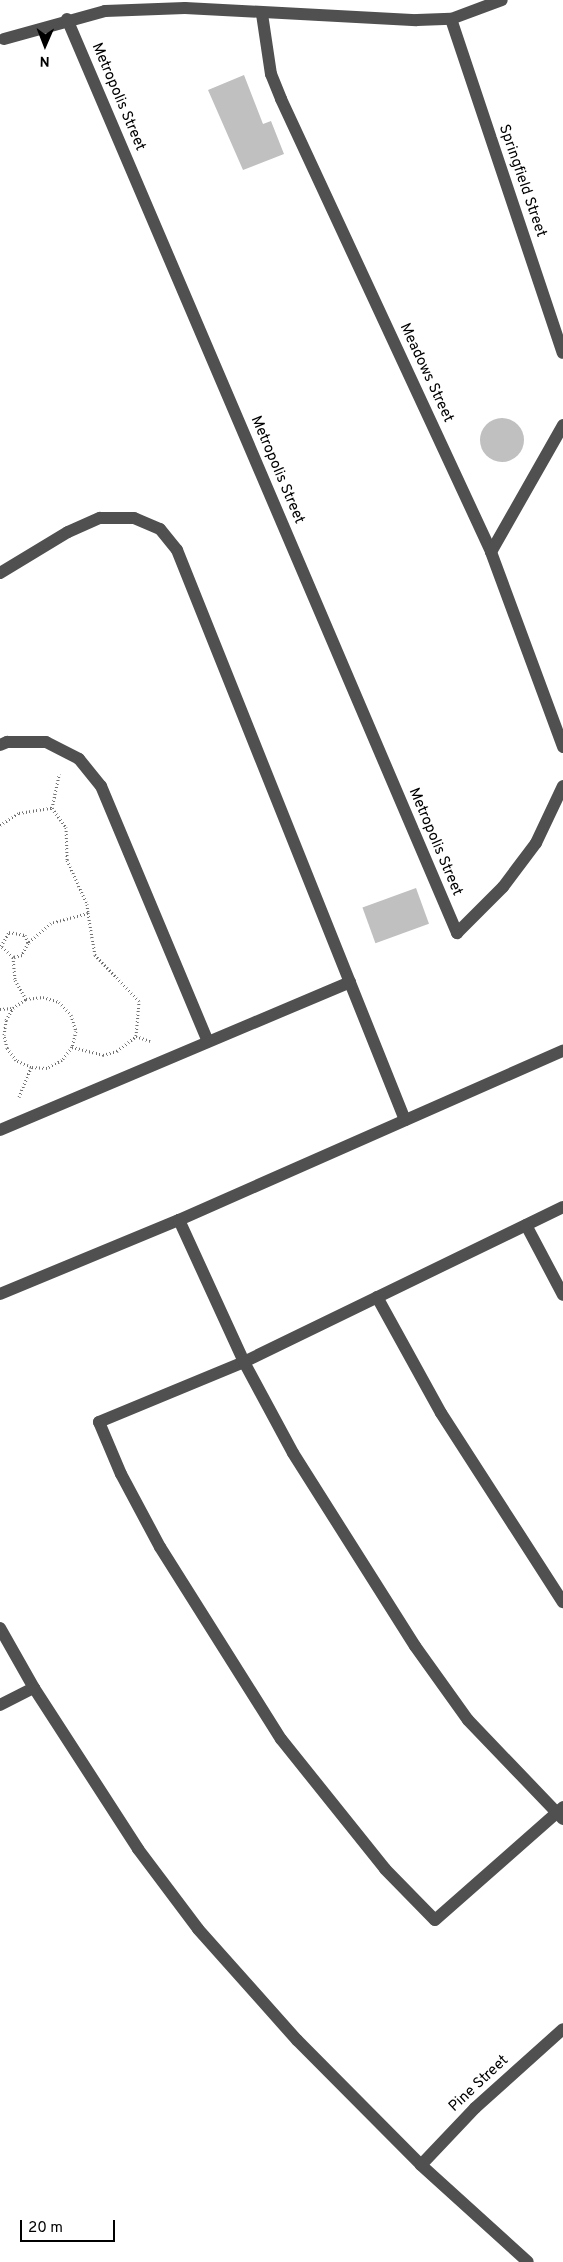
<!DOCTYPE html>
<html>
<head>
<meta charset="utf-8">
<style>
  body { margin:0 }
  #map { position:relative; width:563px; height:2262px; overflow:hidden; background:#fff; font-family:Overpass,sans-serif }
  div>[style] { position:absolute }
  .building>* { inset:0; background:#c0c0c0; transform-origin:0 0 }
  .round { border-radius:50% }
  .path>* { height:3px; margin-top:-1.5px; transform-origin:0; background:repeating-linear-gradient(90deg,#727272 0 1px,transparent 0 3.5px) }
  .minor>* { height:12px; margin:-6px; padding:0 6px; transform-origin:6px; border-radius:6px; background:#505050 }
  span { translate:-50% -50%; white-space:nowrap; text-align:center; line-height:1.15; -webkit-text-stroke:4px #fff; paint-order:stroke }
  .street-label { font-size:15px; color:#000 }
  .north { position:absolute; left:20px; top:20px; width:50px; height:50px; -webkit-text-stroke:4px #fff; paint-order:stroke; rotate:181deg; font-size:14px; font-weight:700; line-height:20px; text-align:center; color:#000 }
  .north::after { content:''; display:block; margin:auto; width:18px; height:22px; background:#000; clip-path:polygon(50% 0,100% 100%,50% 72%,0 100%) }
  .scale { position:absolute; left:20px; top:2220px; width:95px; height:22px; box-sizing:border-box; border:2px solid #000; border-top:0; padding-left:6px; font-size:15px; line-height:18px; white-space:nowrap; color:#000; -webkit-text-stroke:4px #fff; paint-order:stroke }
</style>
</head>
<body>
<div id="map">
  <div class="building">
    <i style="clip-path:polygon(244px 75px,263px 124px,271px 121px,284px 154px,243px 170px,208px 90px)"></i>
    <i class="round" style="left:480px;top:418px;width:44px;height:44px"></i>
    <i style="left:416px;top:888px;width:38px;height:57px;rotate:70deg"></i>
  </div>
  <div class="path">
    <i style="left:52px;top:808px;width:35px;rotate:-78deg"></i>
    <i style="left:0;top:825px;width:22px;rotate:-32deg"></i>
    <i style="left:19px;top:813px;width:33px;rotate:-9deg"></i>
    <i style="left:52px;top:808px;width:24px;rotate:54deg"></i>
    <i style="left:66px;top:827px;width:33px;rotate:88deg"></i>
    <i style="left:67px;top:860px;width:48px;rotate:65.6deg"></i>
    <i style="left:87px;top:904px;width:9px;rotate:84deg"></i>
    <i style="left:88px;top:913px;width:38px;rotate:165deg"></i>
    <i style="left:51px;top:923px;width:30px;rotate:139deg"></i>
    <i style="left:28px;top:943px;width:13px;rotate:117deg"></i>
    <i style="left:22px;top:955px;width:9px;rotate:167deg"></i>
    <i style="left:13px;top:957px;width:16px;rotate:-137deg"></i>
    <i style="left:1px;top:946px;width:16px;rotate:-60deg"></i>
    <i style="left:9px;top:932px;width:16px;rotate:11deg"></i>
    <i style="left:25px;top:935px;width:9px;rotate:69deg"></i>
    <i style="left:13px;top:957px;width:23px;rotate:85deg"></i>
    <i style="left:15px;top:980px;width:22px;rotate:60deg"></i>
    <i style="left:0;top:1009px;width:13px;rotate:-4deg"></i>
    <i style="left:13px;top:1008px;width:16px;rotate:-35deg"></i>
    <i style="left:26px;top:999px;width:17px;rotate:-7deg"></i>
    <i style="left:43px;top:997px;width:17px;rotate:17deg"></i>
    <i style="left:59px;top:1002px;width:18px;rotate:47deg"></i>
    <i style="left:71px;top:1015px;width:17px;rotate:73deg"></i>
    <i style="left:76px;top:1031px;width:16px;rotate:104deg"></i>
    <i style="left:72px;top:1047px;width:16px;rotate:128deg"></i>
    <i style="left:62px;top:1060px;width:17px;rotate:152deg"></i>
    <i style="left:47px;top:1068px;width:16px;rotate:-176deg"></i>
    <i style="left:31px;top:1067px;width:17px;rotate:-155deg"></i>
    <i style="left:16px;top:1060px;width:15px;rotate:-127deg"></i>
    <i style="left:7px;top:1048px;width:13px;rotate:-103deg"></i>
    <i style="left:4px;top:1035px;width:15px;rotate:-82deg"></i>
    <i style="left:6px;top:1020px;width:14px;rotate:-60deg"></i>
    <i style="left:136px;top:1036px;width:15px;rotate:20deg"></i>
    <i style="left:72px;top:1047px;width:32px;rotate:14deg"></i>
    <i style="left:103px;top:1055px;width:15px;rotate:-16deg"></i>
    <i style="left:117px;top:1051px;width:24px;rotate:-38deg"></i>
    <i style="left:136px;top:1036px;width:35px;rotate:-85deg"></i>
    <i style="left:139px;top:1001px;width:64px;rotate:-133.7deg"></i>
    <i style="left:95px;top:955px;width:43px;rotate:-99.5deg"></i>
    <i style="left:19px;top:1097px;width:32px;rotate:-68deg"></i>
  </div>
  <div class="minor">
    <i style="left:262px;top:14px;width:61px;rotate:81.5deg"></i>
    <i style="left:271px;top:74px;width:27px;rotate:68deg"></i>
    <i style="left:281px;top:99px;width:499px;rotate:65.1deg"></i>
    <i style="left:491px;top:552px;width:208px;rotate:69.7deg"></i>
    <i style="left:67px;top:19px;width:994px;rotate:66.89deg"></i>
    <i style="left:457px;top:933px;width:65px;rotate:-45deg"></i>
    <i style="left:503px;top:887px;width:55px;rotate:-53.1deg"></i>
    <i style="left:536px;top:843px;width:63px;rotate:-64.7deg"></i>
    <i style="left:451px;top:19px;width:352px;rotate:71.5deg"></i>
    <i style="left:4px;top:39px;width:105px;rotate:-15.5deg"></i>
    <i style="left:105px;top:11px;width:80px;rotate:-2.1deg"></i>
    <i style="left:185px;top:8px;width:232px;rotate:3deg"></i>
    <i style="left:417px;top:20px;width:34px;rotate:-2deg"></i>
    <i style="left:451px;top:19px;width:54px;rotate:-20.4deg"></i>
    <i style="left:491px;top:552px;width:146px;rotate:-60.4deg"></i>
    <i style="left:0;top:573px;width:79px;rotate:-31.1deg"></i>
    <i style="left:68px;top:532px;width:35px;rotate:-24deg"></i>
    <i style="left:100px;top:518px;width:34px"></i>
    <i style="left:134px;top:518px;width:28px;rotate:23deg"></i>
    <i style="left:160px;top:529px;width:27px;rotate:51deg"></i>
    <i style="left:177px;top:550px;width:614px;rotate:68.2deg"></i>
    <i style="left:0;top:745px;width:8px;rotate:-23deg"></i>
    <i style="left:7px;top:742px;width:39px"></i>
    <i style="left:46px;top:742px;width:37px;rotate:27deg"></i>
    <i style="left:79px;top:759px;width:35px;rotate:51deg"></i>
    <i style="left:101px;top:786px;width:277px;rotate:67.3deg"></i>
    <i style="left:0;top:1130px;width:380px;rotate:-22.9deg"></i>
    <i style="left:563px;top:1207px;width:355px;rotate:154.1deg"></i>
    <i style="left:244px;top:1362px;width:157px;rotate:157.5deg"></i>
    <i style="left:99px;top:1422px;width:56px;rotate:67.1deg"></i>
    <i style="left:121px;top:1474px;width:83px;rotate:61.9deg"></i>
    <i style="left:160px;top:1547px;width:227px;rotate:57.8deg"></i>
    <i style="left:281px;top:1739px;width:166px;rotate:51.3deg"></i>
    <i style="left:385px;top:1869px;width:71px;rotate:45.6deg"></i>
    <i style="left:435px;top:1920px;width:171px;rotate:-41.4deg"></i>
    <i style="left:179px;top:1220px;width:156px;rotate:65.4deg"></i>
    <i style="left:244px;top:1362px;width:103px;rotate:61.7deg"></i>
    <i style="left:293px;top:1453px;width:228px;rotate:57.7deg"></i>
    <i style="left:415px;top:1646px;width:91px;rotate:54.4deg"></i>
    <i style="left:468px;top:1720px;width:137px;rotate:46.2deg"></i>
    <i style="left:526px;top:1225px;width:79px;rotate:62.1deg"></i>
    <i style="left:0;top:1294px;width:194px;rotate:-22.5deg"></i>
    <i style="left:179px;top:1220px;width:420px;rotate:-23.8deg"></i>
    <i style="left:377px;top:1297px;width:132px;rotate:61.1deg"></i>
    <i style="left:441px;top:1413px;width:225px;rotate:57.2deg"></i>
    <i style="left:0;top:1628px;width:69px;rotate:60.5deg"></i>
    <i style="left:34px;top:1688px;width:192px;rotate:57.1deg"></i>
    <i style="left:138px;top:1849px;width:100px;rotate:53.1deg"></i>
    <i style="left:198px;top:1929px;width:149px;rotate:48.3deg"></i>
    <i style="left:297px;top:2040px;width:176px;rotate:45.2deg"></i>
    <i style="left:421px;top:2165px;width:144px;rotate:42.2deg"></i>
    <i style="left:0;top:1705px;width:38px;rotate:-27deg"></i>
    <i style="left:421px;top:2165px;width:79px;rotate:-46.5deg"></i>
    <i style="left:475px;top:2108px;width:118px;rotate:-41.9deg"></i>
  </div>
  <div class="street-label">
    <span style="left:118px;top:97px;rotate:67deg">Metropolis Street</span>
    <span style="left:522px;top:181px;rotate:71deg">Springfield Street</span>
    <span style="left:426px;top:373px;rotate:65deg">Meadows Street</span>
    <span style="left:277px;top:470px;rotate:67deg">Metropolis Street</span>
    <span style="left:435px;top:842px;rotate:67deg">Metropolis Street</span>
    <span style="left:479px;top:2084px;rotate:-43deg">Pine Street</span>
  </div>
  <div class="north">N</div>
  <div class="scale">20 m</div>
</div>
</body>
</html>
